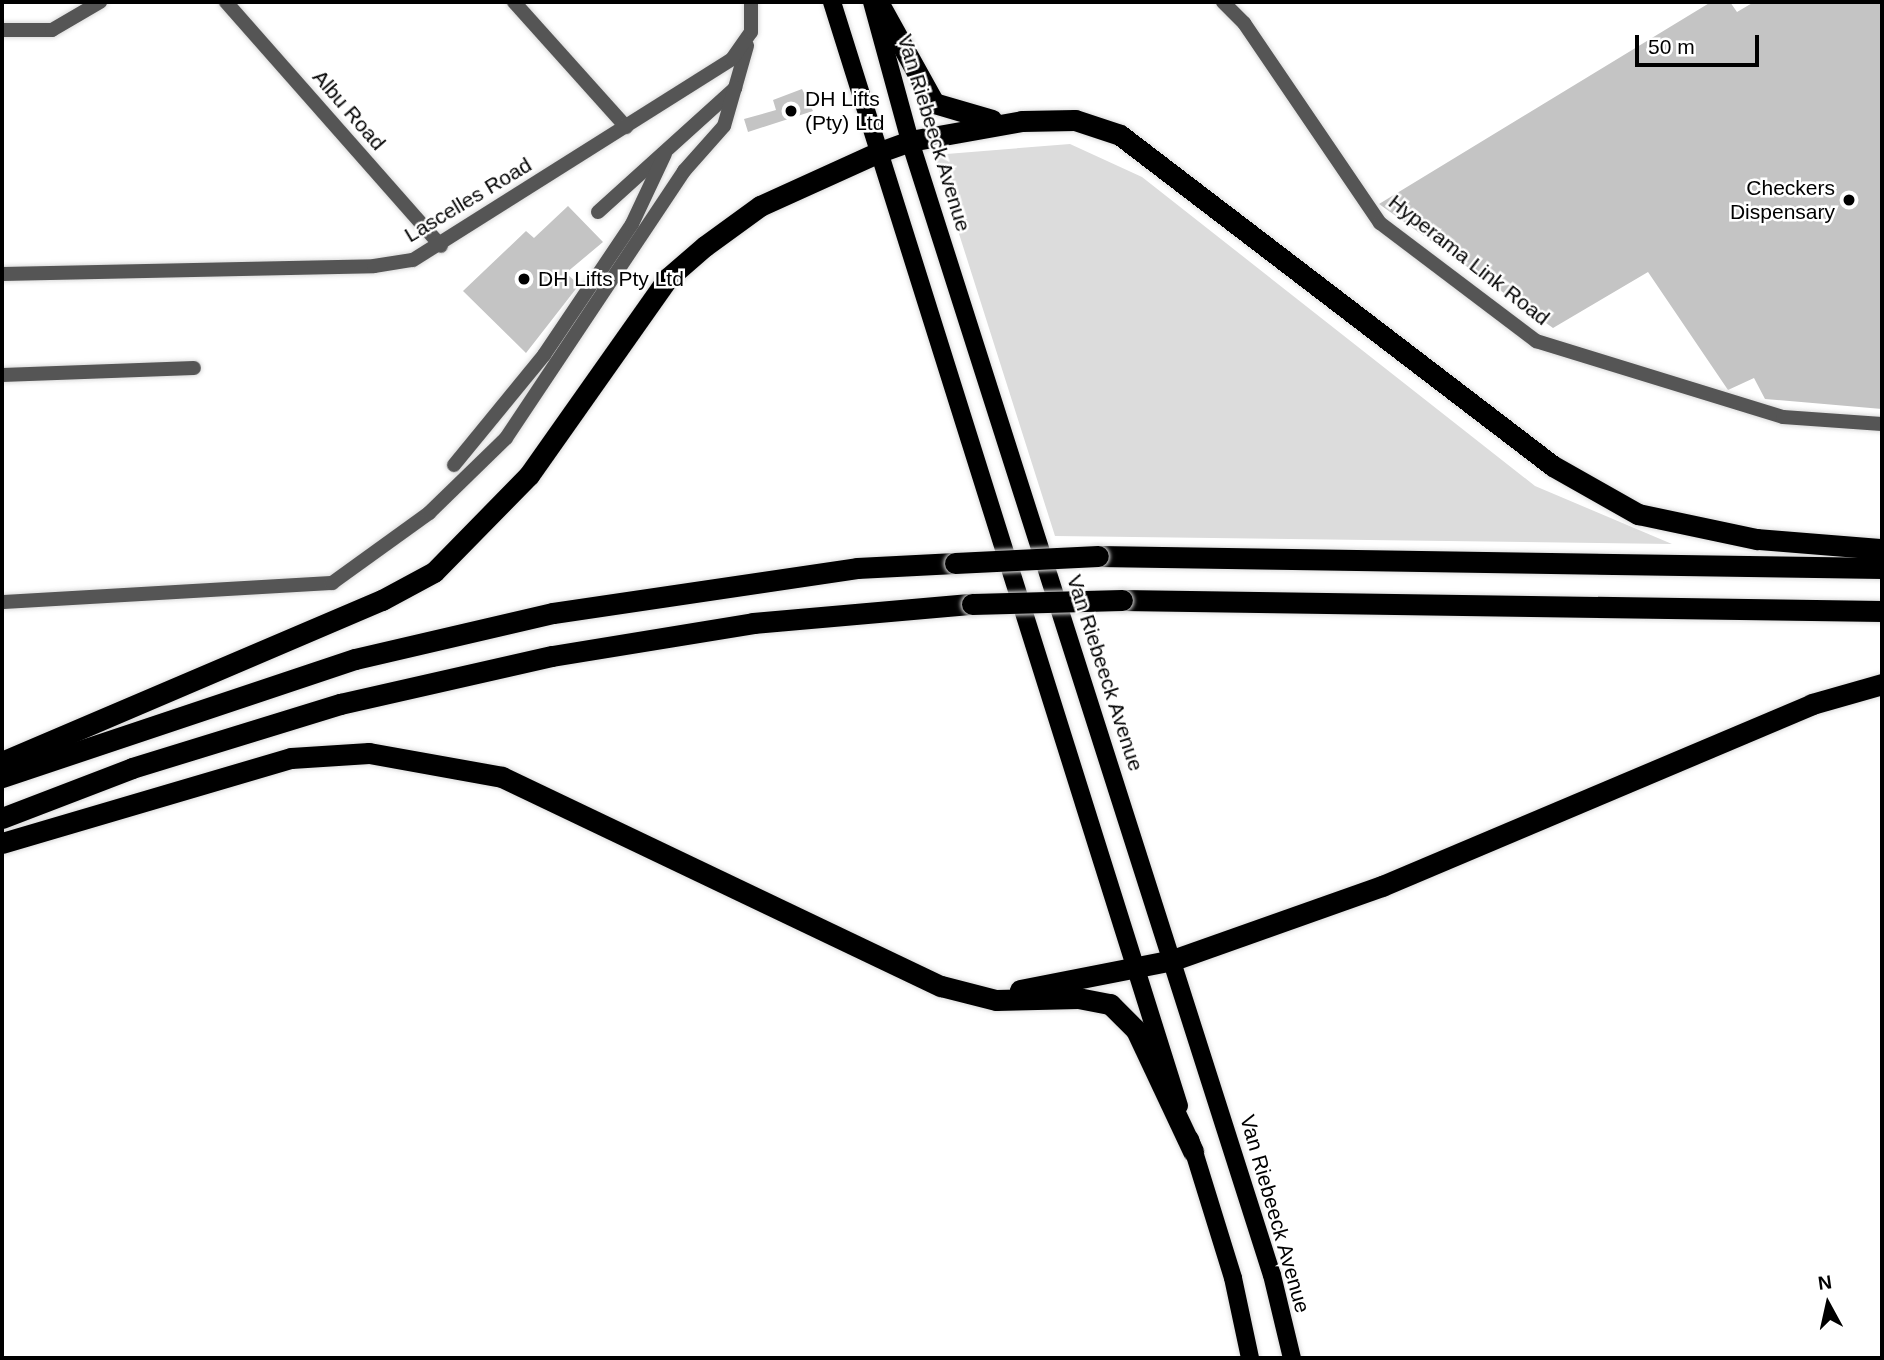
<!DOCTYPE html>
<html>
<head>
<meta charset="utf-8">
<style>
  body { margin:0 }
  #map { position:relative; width:1884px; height:1360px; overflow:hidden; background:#fff; font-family:Arial,sans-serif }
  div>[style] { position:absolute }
  .green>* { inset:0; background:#dcdcdc }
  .building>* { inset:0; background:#c4c4c4 }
  .roads { filter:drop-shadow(0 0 2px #dbdbdb) drop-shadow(0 0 2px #dbdbdb) }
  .street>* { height:14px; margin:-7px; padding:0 7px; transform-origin:7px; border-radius:7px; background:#555 }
  .primary>* { height:18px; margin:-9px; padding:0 9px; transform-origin:9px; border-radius:9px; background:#000 }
  .highway>* { height:21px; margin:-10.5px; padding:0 10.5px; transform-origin:10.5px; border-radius:10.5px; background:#000 }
  .bridges { filter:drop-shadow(0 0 2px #dbdbdb) drop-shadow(0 0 2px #dbdbdb) }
  .highway-bridge>* { height:21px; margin:-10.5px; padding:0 10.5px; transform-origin:10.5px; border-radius:10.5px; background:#000 }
  .dots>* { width:19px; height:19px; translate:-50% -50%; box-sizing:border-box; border:4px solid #fff; border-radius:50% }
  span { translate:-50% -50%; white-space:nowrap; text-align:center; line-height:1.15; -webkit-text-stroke:5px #fff; paint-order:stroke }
  .poi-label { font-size:21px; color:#000 }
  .left { translate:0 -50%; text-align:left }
  .right { translate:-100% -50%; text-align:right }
  .street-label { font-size:21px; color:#000 }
  .frame { position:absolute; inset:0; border:4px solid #000; pointer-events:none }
  .north { position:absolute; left:1793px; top:1269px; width:70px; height:70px; -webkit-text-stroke:5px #fff; paint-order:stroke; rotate:352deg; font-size:19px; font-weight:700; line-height:28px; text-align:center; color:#000 }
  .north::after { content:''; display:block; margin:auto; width:24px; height:32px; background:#000; clip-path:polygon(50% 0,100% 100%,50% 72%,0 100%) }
  .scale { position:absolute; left:1635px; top:35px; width:124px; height:32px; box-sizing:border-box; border:4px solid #000; border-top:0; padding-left:9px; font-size:21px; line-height:24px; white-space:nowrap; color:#000; -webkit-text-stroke:5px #fff; paint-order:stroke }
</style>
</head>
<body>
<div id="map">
  <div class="green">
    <i style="clip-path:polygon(1070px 144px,1142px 177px,1535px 486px,1672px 544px,1055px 536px,934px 155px)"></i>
  </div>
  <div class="building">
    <i style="clip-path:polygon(1711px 2px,1730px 2px,1737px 12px,1754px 2px,1882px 2px,1882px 409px,1765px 399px,1754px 378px,1728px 390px,1648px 272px,1553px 328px,1379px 204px)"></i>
    <i style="clip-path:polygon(802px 89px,813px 111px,748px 132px,744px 119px,776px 110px,773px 100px)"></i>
    <i style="clip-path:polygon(568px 206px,603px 242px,566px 273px,579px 285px,526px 353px,463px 291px,526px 231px,534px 238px)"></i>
  </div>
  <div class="roads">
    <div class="street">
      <i style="left:226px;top:2px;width:325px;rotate:48.6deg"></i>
      <i style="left:514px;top:2px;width:168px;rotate:48.1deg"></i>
      <i style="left:1223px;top:2px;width:30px;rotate:45deg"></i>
      <i style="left:1244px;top:23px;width:242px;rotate:55.8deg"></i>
      <i style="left:1380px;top:223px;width:196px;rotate:37.1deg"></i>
      <i style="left:1536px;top:341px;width:258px;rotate:17.1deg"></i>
      <i style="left:1783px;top:417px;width:99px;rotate:4deg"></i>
      <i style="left:2px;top:30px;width:50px"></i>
      <i style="left:52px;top:30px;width:56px;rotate:-30.3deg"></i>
      <i style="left:598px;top:212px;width:185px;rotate:-42.1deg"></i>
      <i style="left:735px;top:88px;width:44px;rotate:-74.1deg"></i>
      <i style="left:2px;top:274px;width:372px;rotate:-1.2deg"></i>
      <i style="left:374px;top:266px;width:39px;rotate:-9deg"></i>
      <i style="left:413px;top:260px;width:377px;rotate:-32.2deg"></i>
      <i style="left:732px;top:59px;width:33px;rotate:-55deg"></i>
      <i style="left:751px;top:32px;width:30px;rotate:-90deg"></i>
      <i style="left:2px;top:375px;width:192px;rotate:-2.1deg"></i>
      <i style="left:454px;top:465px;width:142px;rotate:-50.7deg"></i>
      <i style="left:544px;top:355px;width:158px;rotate:-56.1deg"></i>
      <i style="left:632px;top:224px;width:77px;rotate:-64.8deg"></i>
      <i style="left:2px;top:602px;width:331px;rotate:-3.3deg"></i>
      <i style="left:332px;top:583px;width:120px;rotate:-35.8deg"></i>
      <i style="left:429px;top:513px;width:107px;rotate:-44.2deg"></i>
      <i style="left:506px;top:438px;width:321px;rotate:-56.3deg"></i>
      <i style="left:684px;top:171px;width:60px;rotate:-48.4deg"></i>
      <i style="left:724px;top:126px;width:40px;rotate:-74deg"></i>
    </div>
    <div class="primary">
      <i style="left:832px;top:2px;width:1157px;rotate:72.55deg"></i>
      <i style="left:872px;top:2px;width:144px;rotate:74.7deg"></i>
      <i style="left:910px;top:141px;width:1190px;rotate:72.3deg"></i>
      <i style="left:1272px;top:1275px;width:85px;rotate:76.5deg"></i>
      <i style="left:1190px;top:1139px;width:145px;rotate:72.8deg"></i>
      <i style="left:1233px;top:1278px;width:82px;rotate:78deg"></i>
    </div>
    <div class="highway">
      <i style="left:878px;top:2px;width:115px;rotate:61deg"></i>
      <i style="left:934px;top:103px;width:60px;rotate:16.3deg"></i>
      <i style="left:1098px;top:556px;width:784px;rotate:0.88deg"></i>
      <i style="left:1122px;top:600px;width:760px;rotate:0.83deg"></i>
      <i style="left:2px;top:762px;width:413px;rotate:-23.1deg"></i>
      <i style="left:382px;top:600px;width:59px;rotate:-28.3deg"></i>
      <i style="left:434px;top:572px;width:136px;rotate:-45.6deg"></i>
      <i style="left:529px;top:475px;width:241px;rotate:-54.8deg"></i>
      <i style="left:668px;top:278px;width:49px;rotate:-40.9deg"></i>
      <i style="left:705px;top:246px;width:68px;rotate:-36deg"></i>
      <i style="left:760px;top:206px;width:128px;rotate:-24.4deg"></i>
      <i style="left:877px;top:153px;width:35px;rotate:-20deg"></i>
      <i style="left:910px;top:141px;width:114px;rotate:-10.1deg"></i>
      <i style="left:1022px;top:121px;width:53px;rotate:-1.1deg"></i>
      <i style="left:1075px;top:120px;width:47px;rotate:18.4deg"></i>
      <i style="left:1120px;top:135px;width:545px;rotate:37.4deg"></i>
      <i style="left:1553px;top:466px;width:98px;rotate:29.5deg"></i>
      <i style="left:1638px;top:514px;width:122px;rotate:11.9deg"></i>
      <i style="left:1757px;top:539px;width:125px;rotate:4.6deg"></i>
      <i style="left:2px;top:777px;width:372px;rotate:-18.5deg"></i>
      <i style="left:355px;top:659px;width:203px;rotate:-13.1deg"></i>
      <i style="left:553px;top:613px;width:307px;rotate:-8.4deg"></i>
      <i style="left:857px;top:568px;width:98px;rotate:-2.9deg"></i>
      <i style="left:2px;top:818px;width:139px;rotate:-21deg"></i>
      <i style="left:132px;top:768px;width:218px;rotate:-17.1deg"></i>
      <i style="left:340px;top:704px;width:217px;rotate:-12.8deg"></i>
      <i style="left:552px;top:656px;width:204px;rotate:-9.3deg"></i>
      <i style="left:753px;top:623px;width:220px;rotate:-5deg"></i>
      <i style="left:2px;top:843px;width:301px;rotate:-16.4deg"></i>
      <i style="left:291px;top:758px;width:78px;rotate:-3.7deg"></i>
      <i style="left:369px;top:753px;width:135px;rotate:10.2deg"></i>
      <i style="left:502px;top:777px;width:486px;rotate:25.5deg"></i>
      <i style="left:941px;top:986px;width:57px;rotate:14.3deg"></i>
      <i style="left:996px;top:1000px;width:82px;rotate:-1.4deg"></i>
      <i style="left:1078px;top:998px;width:33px;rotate:11deg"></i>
      <i style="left:1110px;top:1004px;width:37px;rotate:45deg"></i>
      <i style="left:1136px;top:1030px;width:134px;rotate:64.8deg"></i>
      <i style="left:1020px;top:990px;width:156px;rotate:-11.1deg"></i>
      <i style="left:1173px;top:960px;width:222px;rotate:-19.5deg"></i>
      <i style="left:1382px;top:886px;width:467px;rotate:-22.9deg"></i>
      <i style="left:1812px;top:704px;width:73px;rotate:-15.9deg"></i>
    </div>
  </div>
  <div class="bridges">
    <div class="highway-bridge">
      <i style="left:955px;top:563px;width:143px;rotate:-2.8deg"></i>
      <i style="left:972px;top:604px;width:150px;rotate:-1.5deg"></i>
    </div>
  </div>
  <div class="dots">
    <i style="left:791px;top:111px;background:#000"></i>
    <i style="left:1849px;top:200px;background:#000"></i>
    <i style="left:524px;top:279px;background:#000"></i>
  </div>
  <div class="poi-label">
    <span class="left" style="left:805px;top:111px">DH Lifts<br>(Pty) Ltd</span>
    <span class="right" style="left:1835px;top:200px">Checkers<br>Dispensary</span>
    <span class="left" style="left:538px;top:279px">DH Lifts Pty Ltd</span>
  </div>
  <div class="street-label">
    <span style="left:349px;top:110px;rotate:49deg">Albu Road</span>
    <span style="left:934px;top:133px;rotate:73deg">Van Riebeeck Avenue</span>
    <span style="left:468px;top:200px;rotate:-31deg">Lascelles Road</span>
    <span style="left:1469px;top:260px;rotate:38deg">Hyperama Link Road</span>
    <span style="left:1105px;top:673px;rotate:72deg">Van Riebeeck Avenue</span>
    <span style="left:1275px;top:1214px;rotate:74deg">Van Riebeeck Avenue</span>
  </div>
  <div class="frame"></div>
  <div class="north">N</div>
  <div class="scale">50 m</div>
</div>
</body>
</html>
